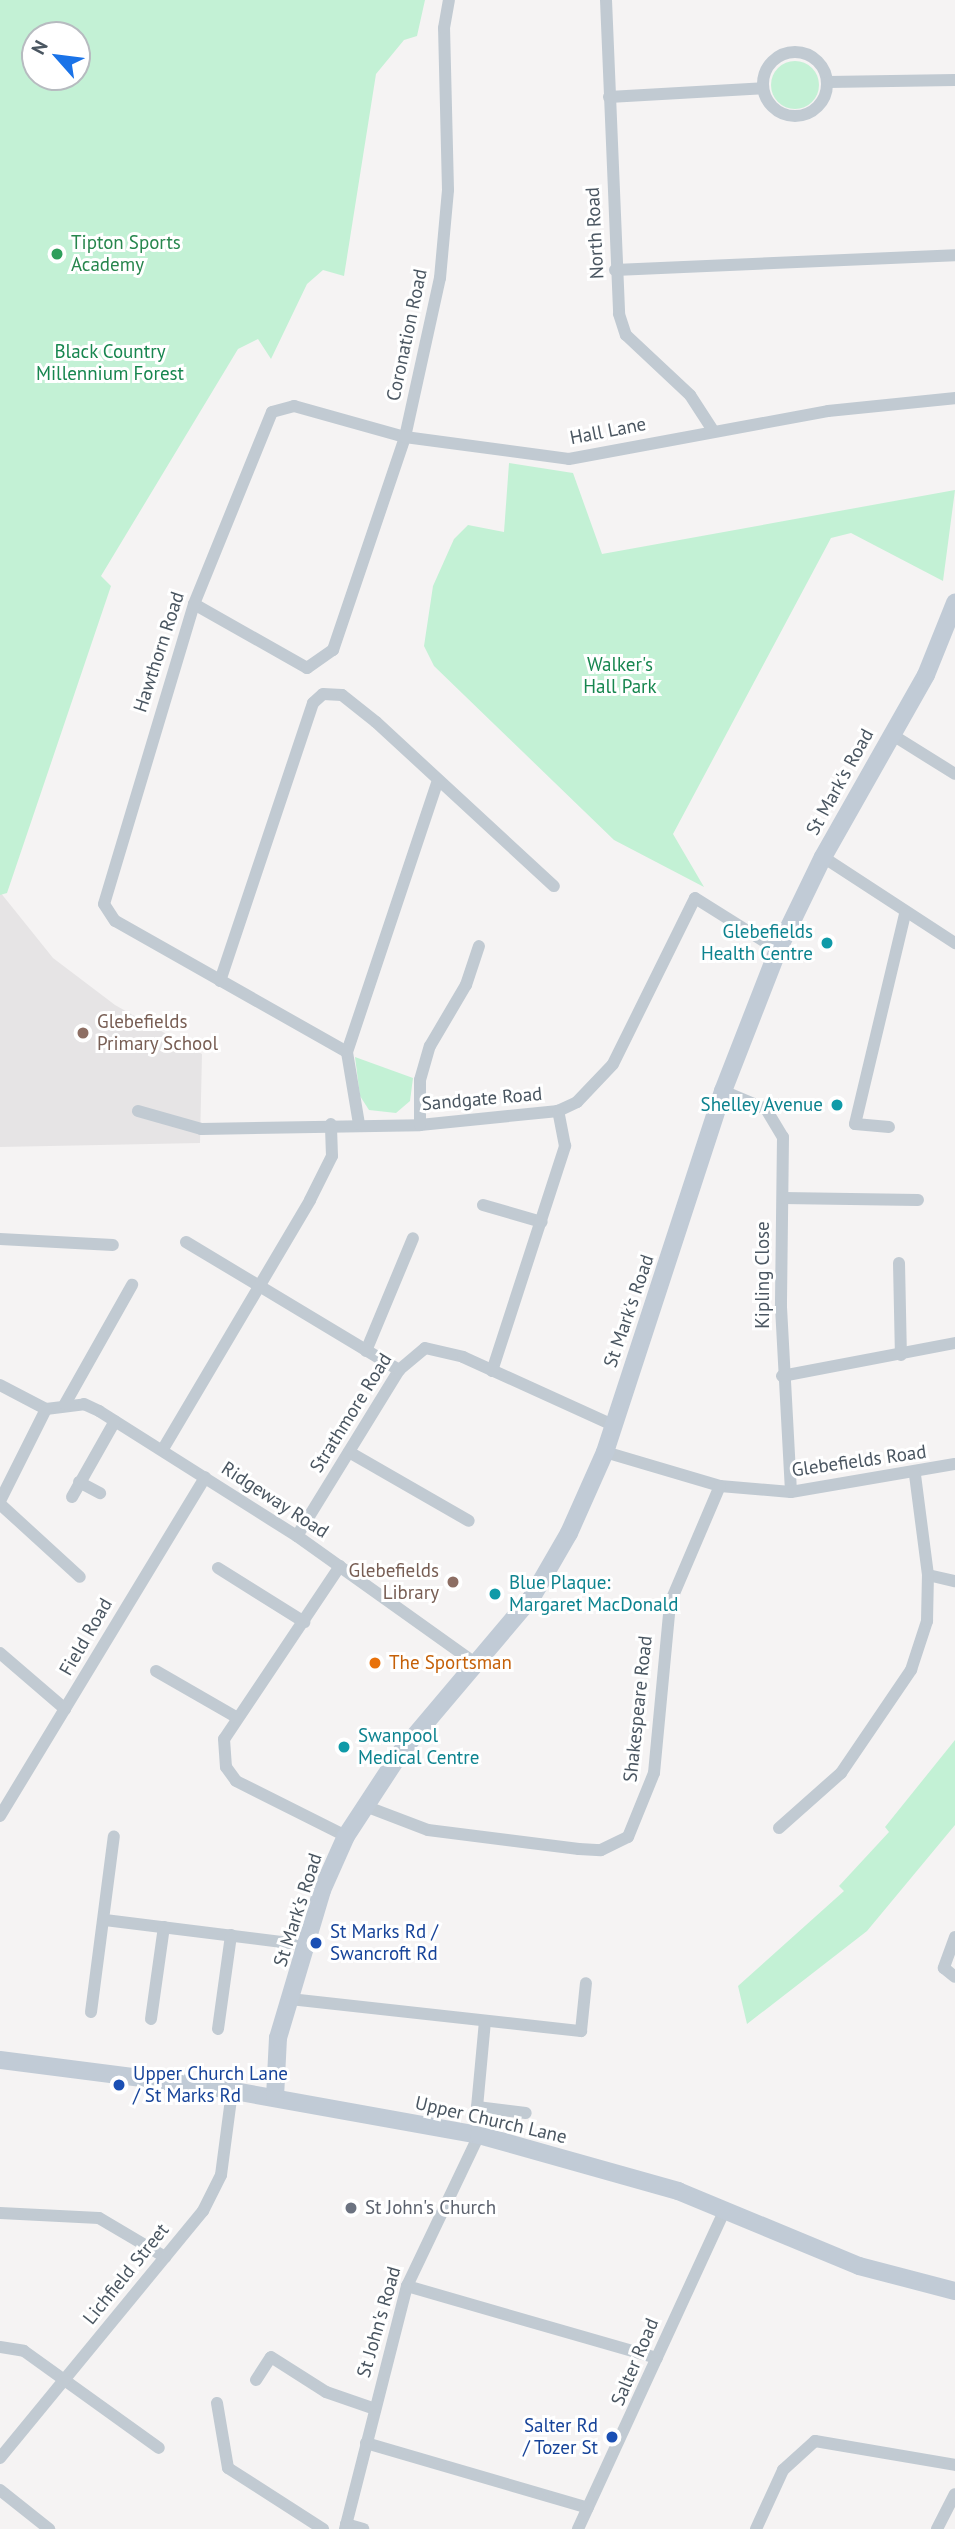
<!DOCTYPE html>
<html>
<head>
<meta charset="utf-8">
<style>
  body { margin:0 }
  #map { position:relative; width:955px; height:2529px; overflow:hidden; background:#f5f3f3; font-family:"PT Sans",sans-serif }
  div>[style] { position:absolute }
  .education>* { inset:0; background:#e6e4e5 }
  .green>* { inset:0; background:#c3f1d5 }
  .round { border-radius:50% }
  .street>* { height:12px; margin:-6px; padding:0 6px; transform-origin:6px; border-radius:6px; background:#c1cad2 }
  .street>.ring { margin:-6px; padding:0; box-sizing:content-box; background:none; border:12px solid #c1cad2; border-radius:50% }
  .secondary>* { height:18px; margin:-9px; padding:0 9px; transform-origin:9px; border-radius:9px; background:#c1cbd6 }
  .dots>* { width:19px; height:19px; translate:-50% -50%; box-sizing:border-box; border:4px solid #fff; border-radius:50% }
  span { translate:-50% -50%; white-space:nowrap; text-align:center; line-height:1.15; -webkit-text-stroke:6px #fff; paint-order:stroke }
  .street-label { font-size:19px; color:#4a5661 }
  .leisure-label { font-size:19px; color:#27864d }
  .left { translate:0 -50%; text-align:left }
  .park-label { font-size:19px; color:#17864f }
  .culture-label { font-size:19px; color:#0d838f }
  .right { translate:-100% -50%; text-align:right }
  .education-label { font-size:19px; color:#785e54 }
  .food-label { font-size:19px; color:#c56008 }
  .transit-label { font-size:19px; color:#164399 }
  .worship-label { font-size:19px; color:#5b616d }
  .north { position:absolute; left:21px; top:21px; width:70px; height:70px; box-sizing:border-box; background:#fff; border:2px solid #b7bbc0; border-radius:50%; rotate:298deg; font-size:19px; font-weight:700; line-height:28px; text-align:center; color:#4a5661 }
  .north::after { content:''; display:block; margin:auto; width:24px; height:32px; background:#1a73e8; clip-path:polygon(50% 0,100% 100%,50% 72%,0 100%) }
</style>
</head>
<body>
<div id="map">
  <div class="education">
    <i style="clip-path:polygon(0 892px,53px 958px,115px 1005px,202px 1054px,200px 1143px,0 1147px)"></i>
  </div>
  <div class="green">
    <i style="clip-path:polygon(evenodd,0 0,425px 0,417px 36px,404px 40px,376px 74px,344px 276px,323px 270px,307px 284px,271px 359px,258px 339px,238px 349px,101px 576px,111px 586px,7px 893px,0 895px,0 0,35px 35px,77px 35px,77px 77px,35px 77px,35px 35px)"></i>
    <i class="round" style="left:771px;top:61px;width:48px;height:48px"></i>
    <i style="clip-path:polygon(509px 463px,573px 473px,602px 554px,955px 490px,943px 581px,851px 533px,831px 538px,673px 834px,704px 887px,614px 840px,434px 666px,424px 646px,433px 586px,454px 539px,468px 525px,504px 532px)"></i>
    <i style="clip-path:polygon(355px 1057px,413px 1078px,410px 1101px,396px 1113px,369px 1110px,360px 1096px)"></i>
    <i style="clip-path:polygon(955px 1740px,955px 1825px,867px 1931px,747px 2024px,738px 1986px,844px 1891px,839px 1886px,889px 1832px,885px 1827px)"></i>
  </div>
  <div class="street">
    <i style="left:606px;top:0;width:314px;rotate:87.6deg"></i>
    <i style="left:619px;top:314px;width:22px;rotate:72deg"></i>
    <i style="left:626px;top:335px;width:88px;rotate:43.2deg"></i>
    <i style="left:690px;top:395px;width:40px;rotate:57.1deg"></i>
    <i class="ring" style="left:763px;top:52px;width:52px;height:52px"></i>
    <i style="left:828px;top:82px;width:127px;rotate:-0.9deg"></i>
    <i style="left:609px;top:97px;width:154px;rotate:-3.3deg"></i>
    <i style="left:615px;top:270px;width:340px;rotate:-2.5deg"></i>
    <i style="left:194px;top:604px;width:130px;rotate:29.5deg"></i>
    <i style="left:307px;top:668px;width:32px;rotate:-35deg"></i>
    <i style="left:333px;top:650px;width:225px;rotate:-71.3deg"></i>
    <i style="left:405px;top:437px;width:163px;rotate:-77.6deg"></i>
    <i style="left:440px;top:278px;width:88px;rotate:-84.8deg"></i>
    <i style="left:448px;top:190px;width:162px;rotate:-91.4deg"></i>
    <i style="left:444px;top:28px;width:28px;rotate:-80deg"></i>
    <i style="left:891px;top:734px;width:75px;rotate:32deg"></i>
    <i style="left:823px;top:857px;width:158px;rotate:33.1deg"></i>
    <i style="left:220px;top:981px;width:293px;rotate:-71.5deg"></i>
    <i style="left:313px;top:703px;width:13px;rotate:-42deg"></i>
    <i style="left:323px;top:694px;width:19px;rotate:3deg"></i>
    <i style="left:342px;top:695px;width:43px;rotate:38.5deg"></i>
    <i style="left:376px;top:722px;width:242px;rotate:42.7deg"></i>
    <i style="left:347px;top:1052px;width:266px;rotate:-150.5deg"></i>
    <i style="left:115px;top:921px;width:20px;rotate:-123deg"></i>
    <i style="left:104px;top:904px;width:313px;rotate:-73.3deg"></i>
    <i style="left:194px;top:604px;width:207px;rotate:-67.9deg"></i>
    <i style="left:272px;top:412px;width:23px;rotate:-15deg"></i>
    <i style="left:294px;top:406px;width:115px;rotate:15.6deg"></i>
    <i style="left:405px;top:437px;width:165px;rotate:7.6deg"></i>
    <i style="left:569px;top:459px;width:263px;rotate:-10.5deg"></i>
    <i style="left:828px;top:411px;width:128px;rotate:-5.8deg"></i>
    <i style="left:723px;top:1091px;width:47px;rotate:22.7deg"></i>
    <i style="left:766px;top:1109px;width:33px;rotate:59deg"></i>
    <i style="left:783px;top:1137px;width:170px;rotate:90.7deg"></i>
    <i style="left:781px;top:1307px;width:185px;rotate:86.9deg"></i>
    <i style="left:138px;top:1111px;width:66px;rotate:15.9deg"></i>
    <i style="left:201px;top:1129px;width:219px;rotate:-1deg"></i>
    <i style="left:420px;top:1125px;width:139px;rotate:-5.8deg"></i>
    <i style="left:558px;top:1111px;width:21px;rotate:-25deg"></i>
    <i style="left:577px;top:1102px;width:52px;rotate:-46.5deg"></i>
    <i style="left:613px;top:1064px;width:185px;rotate:-63.7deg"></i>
    <i style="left:695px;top:898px;width:98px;rotate:32.1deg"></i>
    <i style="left:359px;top:1124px;width:73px;rotate:-99.5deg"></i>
    <i style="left:347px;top:1052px;width:287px;rotate:-71.5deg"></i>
    <i style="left:420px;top:1125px;width:45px;rotate:-90deg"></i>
    <i style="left:420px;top:1080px;width:35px;rotate:-74deg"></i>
    <i style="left:430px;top:1046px;width:71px;rotate:-59.5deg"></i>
    <i style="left:466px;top:985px;width:41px;rotate:-71.6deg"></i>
    <i style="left:889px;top:1127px;width:34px;rotate:-175deg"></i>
    <i style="left:855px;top:1124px;width:216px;rotate:-76.6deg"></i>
    <i style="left:783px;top:1198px;width:135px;rotate:0.8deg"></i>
    <i style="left:483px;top:1205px;width:61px;rotate:16.1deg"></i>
    <i style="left:0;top:1239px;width:113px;rotate:3deg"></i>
    <i style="left:186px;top:1242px;width:249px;rotate:31deg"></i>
    <i style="left:899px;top:1263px;width:92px;rotate:88.8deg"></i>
    <i style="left:366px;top:1351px;width:122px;rotate:-67.4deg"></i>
    <i style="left:492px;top:1371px;width:237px;rotate:-72deg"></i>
    <i style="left:565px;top:1146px;width:36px;rotate:-101deg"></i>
    <i style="left:782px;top:1376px;width:176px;rotate:-10.8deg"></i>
    <i style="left:0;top:1385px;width:52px;rotate:27.6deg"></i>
    <i style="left:46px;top:1409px;width:38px;rotate:-7deg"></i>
    <i style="left:84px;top:1404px;width:17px;rotate:25deg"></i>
    <i style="left:99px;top:1411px;width:234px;rotate:32.3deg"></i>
    <i style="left:297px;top:1536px;width:224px;rotate:35.5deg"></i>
    <i style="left:65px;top:1404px;width:137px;rotate:-60.6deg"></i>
    <i style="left:163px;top:1449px;width:289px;rotate:-59.4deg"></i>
    <i style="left:310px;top:1200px;width:49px;rotate:-63.4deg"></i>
    <i style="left:332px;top:1156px;width:32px;rotate:-92deg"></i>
    <i style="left:349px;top:1452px;width:138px;rotate:29.9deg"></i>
    <i style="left:605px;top:1452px;width:120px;rotate:16.5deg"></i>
    <i style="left:720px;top:1486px;width:71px;rotate:4.8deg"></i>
    <i style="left:791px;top:1492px;width:166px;rotate:-9.7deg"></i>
    <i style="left:79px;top:1482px;width:24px;rotate:28deg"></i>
    <i style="left:72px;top:1497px;width:87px;rotate:-60.5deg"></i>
    <i style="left:0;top:1501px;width:103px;rotate:-63.4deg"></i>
    <i style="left:0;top:1504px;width:108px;rotate:42.4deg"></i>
    <i style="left:297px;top:1536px;width:195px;rotate:-58.4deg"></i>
    <i style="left:399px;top:1370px;width:34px;rotate:-40deg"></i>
    <i style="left:425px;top:1348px;width:39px;rotate:13deg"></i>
    <i style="left:463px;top:1357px;width:165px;rotate:24.4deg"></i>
    <i style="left:340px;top:1566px;width:208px;rotate:123.8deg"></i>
    <i style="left:224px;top:1739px;width:28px;rotate:86deg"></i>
    <i style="left:226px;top:1767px;width:17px;rotate:54deg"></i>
    <i style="left:236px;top:1781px;width:123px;rotate:26.6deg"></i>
    <i style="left:218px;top:1568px;width:102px;rotate:32.1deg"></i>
    <i style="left:928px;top:1575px;width:28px;rotate:13deg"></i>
    <i style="left:0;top:1653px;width:86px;rotate:40.7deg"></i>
    <i style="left:156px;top:1671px;width:92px;rotate:29.9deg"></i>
    <i style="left:365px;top:1806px;width:67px;rotate:20.9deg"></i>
    <i style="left:428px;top:1830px;width:152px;rotate:7.2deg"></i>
    <i style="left:579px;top:1849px;width:22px;rotate:3deg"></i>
    <i style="left:601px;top:1850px;width:30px;rotate:-26deg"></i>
    <i style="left:628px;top:1837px;width:69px;rotate:-67.9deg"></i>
    <i style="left:654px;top:1773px;width:171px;rotate:-84.6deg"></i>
    <i style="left:670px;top:1603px;width:127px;rotate:-66.9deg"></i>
    <i style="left:0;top:1816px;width:396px;rotate:-58.8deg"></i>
    <i style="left:779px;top:1828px;width:83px;rotate:-41.6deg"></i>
    <i style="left:841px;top:1773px;width:125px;rotate:-55.8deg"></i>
    <i style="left:911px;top:1670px;width:52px;rotate:-71.9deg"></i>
    <i style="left:927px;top:1621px;width:46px;rotate:-88.8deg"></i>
    <i style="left:928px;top:1575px;width:101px;rotate:-97.4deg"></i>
    <i style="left:105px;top:1920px;width:202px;rotate:7.1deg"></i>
    <i style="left:955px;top:1937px;width:33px;rotate:110deg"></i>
    <i style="left:944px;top:1968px;width:14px;rotate:39deg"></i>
    <i style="left:290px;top:1999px;width:293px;rotate:6.3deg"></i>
    <i style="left:581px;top:2031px;width:48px;rotate:-84.1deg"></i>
    <i style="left:91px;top:2012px;width:177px;rotate:-82.6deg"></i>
    <i style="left:151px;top:2019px;width:93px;rotate:-82deg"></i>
    <i style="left:485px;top:2021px;width:86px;rotate:95.3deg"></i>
    <i style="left:477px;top:2107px;width:49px;rotate:7deg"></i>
    <i style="left:218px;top:2029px;width:95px;rotate:-82.1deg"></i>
    <i style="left:0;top:2213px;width:99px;rotate:2.9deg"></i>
    <i style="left:99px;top:2218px;width:77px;rotate:30.6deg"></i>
    <i style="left:407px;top:2286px;width:260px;rotate:16.1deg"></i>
    <i style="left:0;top:2347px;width:24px;rotate:9deg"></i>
    <i style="left:24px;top:2351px;width:166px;rotate:35.7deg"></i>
    <i style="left:256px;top:2380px;width:27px;rotate:-57deg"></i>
    <i style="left:271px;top:2357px;width:65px;rotate:32.5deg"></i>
    <i style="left:326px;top:2392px;width:52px;rotate:19.1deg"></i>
    <i style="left:217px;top:2403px;width:66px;rotate:80.4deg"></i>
    <i style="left:228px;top:2468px;width:113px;rotate:32.7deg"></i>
    <i style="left:366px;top:2443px;width:231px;rotate:16.3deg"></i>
    <i style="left:0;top:2458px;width:320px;rotate:-50.6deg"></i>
    <i style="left:203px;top:2211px;width:40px;rotate:-63.4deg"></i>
    <i style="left:221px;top:2175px;width:85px;rotate:-82.5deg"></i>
    <i style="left:0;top:2490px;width:63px;rotate:38.5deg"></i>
    <i style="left:346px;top:2524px;width:18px;rotate:16deg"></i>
    <i style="left:345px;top:2529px;width:251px;rotate:-75.7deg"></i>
    <i style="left:407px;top:2286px;width:167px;rotate:-64.5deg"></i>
    <i style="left:578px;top:2529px;width:352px;rotate:-65.3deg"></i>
    <i style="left:756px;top:2529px;width:65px;rotate:-65.4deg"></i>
    <i style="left:783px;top:2470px;width:43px;rotate:-42.2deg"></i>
    <i style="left:815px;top:2441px;width:142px;rotate:9.7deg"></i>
    <i style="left:937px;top:2529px;width:39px;rotate:-63deg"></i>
  </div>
  <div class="secondary">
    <i style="left:0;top:2060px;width:214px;rotate:7.3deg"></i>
    <i style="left:212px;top:2087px;width:271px;rotate:10.2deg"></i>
    <i style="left:479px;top:2135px;width:207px;rotate:15.7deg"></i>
    <i style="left:678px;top:2191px;width:196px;rotate:22.5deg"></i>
    <i style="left:859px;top:2266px;width:99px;rotate:14.6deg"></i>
    <i style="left:275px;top:2097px;width:59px;rotate:-87.1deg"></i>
    <i style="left:278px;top:2038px;width:154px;rotate:-73.4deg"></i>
    <i style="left:322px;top:1890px;width:59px;rotate:-66deg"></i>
    <i style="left:346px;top:1836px;width:100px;rotate:-56.8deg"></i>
    <i style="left:401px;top:1752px;width:203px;rotate:-49.8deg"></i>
    <i style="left:532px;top:1597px;width:74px;rotate:-60deg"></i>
    <i style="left:569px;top:1533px;width:89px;rotate:-66deg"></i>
    <i style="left:605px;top:1452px;width:380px;rotate:-71.9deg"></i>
    <i style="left:723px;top:1091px;width:151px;rotate:-68.7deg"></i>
    <i style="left:778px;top:950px;width:103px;rotate:-64.2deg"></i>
    <i style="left:823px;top:857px;width:209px;rotate:-60.5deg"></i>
    <i style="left:926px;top:675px;width:78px;rotate:-68.1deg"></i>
  </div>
  <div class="dots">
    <i style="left:57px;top:254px;background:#2e9e5b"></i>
    <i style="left:827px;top:943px;background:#0f9aa8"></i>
    <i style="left:83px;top:1033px;background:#8d6e63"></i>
    <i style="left:837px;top:1105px;background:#0f9aa8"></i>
    <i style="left:453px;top:1582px;background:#8d6e63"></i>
    <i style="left:495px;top:1594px;background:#0f9aa8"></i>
    <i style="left:375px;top:1663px;background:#e8710a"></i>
    <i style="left:344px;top:1747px;background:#0f9aa8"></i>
    <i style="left:316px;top:1943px;background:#1a4fb4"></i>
    <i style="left:119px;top:2085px;background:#1a4fb4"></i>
    <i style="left:351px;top:2208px;background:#6b7280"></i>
    <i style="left:612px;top:2437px;background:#1a4fb4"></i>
  </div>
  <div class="street-label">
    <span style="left:595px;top:233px;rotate:-93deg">North Road</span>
    <span style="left:407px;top:335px;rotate:-78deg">Coronation Road</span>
    <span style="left:608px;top:431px;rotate:-11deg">Hall Lane</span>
    <span style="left:159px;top:652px;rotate:-72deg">Hawthorn Road</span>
    <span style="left:840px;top:782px;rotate:-61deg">St Mark's Road</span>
    <span style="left:482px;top:1099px;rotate:-5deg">Sandgate Road</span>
    <span style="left:763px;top:1275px;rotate:-90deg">Kipling Close</span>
    <span style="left:629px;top:1311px;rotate:-71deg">St Mark's Road</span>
    <span style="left:351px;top:1413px;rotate:-58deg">Strathmore Road</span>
    <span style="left:859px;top:1461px;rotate:-8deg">Glebefields Road</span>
    <span style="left:275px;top:1500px;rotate:33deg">Ridgeway Road</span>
    <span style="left:86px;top:1637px;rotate:-60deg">Field Road</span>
    <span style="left:638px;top:1709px;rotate:-84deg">Shakespeare Road</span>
    <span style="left:298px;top:1910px;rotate:-72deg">St Mark's Road</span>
    <span style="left:491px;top:2120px;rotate:13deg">Upper Church Lane</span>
    <span style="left:126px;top:2274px;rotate:-51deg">Lichfield Street</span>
    <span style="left:379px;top:2322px;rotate:-74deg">St John's Road</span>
    <span style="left:635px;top:2362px;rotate:-67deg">Salter Road</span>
  </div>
  <div class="leisure-label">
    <span class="left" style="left:71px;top:254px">Tipton Sports<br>Academy</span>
  </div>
  <div class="park-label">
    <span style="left:110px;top:363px">Black Country<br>Millennium Forest</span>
    <span style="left:620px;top:676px">Walker's<br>Hall Park</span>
  </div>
  <div class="culture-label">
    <span class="right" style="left:813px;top:943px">Glebefields<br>Health Centre</span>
    <span class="right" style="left:823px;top:1105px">Shelley Avenue</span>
    <span class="left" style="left:509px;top:1594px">Blue Plaque:<br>Margaret MacDonald</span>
    <span class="left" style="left:358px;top:1747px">Swanpool<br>Medical Centre</span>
  </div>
  <div class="education-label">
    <span class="left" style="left:97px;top:1033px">Glebefields<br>Primary School</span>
    <span class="right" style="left:439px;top:1582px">Glebefields<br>Library</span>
  </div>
  <div class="food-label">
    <span class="left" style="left:389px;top:1663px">The Sportsman</span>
  </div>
  <div class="transit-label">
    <span class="left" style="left:330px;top:1943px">St Marks Rd /<br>Swancroft Rd</span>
    <span class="left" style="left:133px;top:2085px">Upper Church Lane<br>/ St Marks Rd</span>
    <span class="right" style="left:598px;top:2437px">Salter Rd<br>/ Tozer St</span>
  </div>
  <div class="worship-label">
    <span class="left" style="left:365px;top:2208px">St John's Church</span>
  </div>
  <div class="north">N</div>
</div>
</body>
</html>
